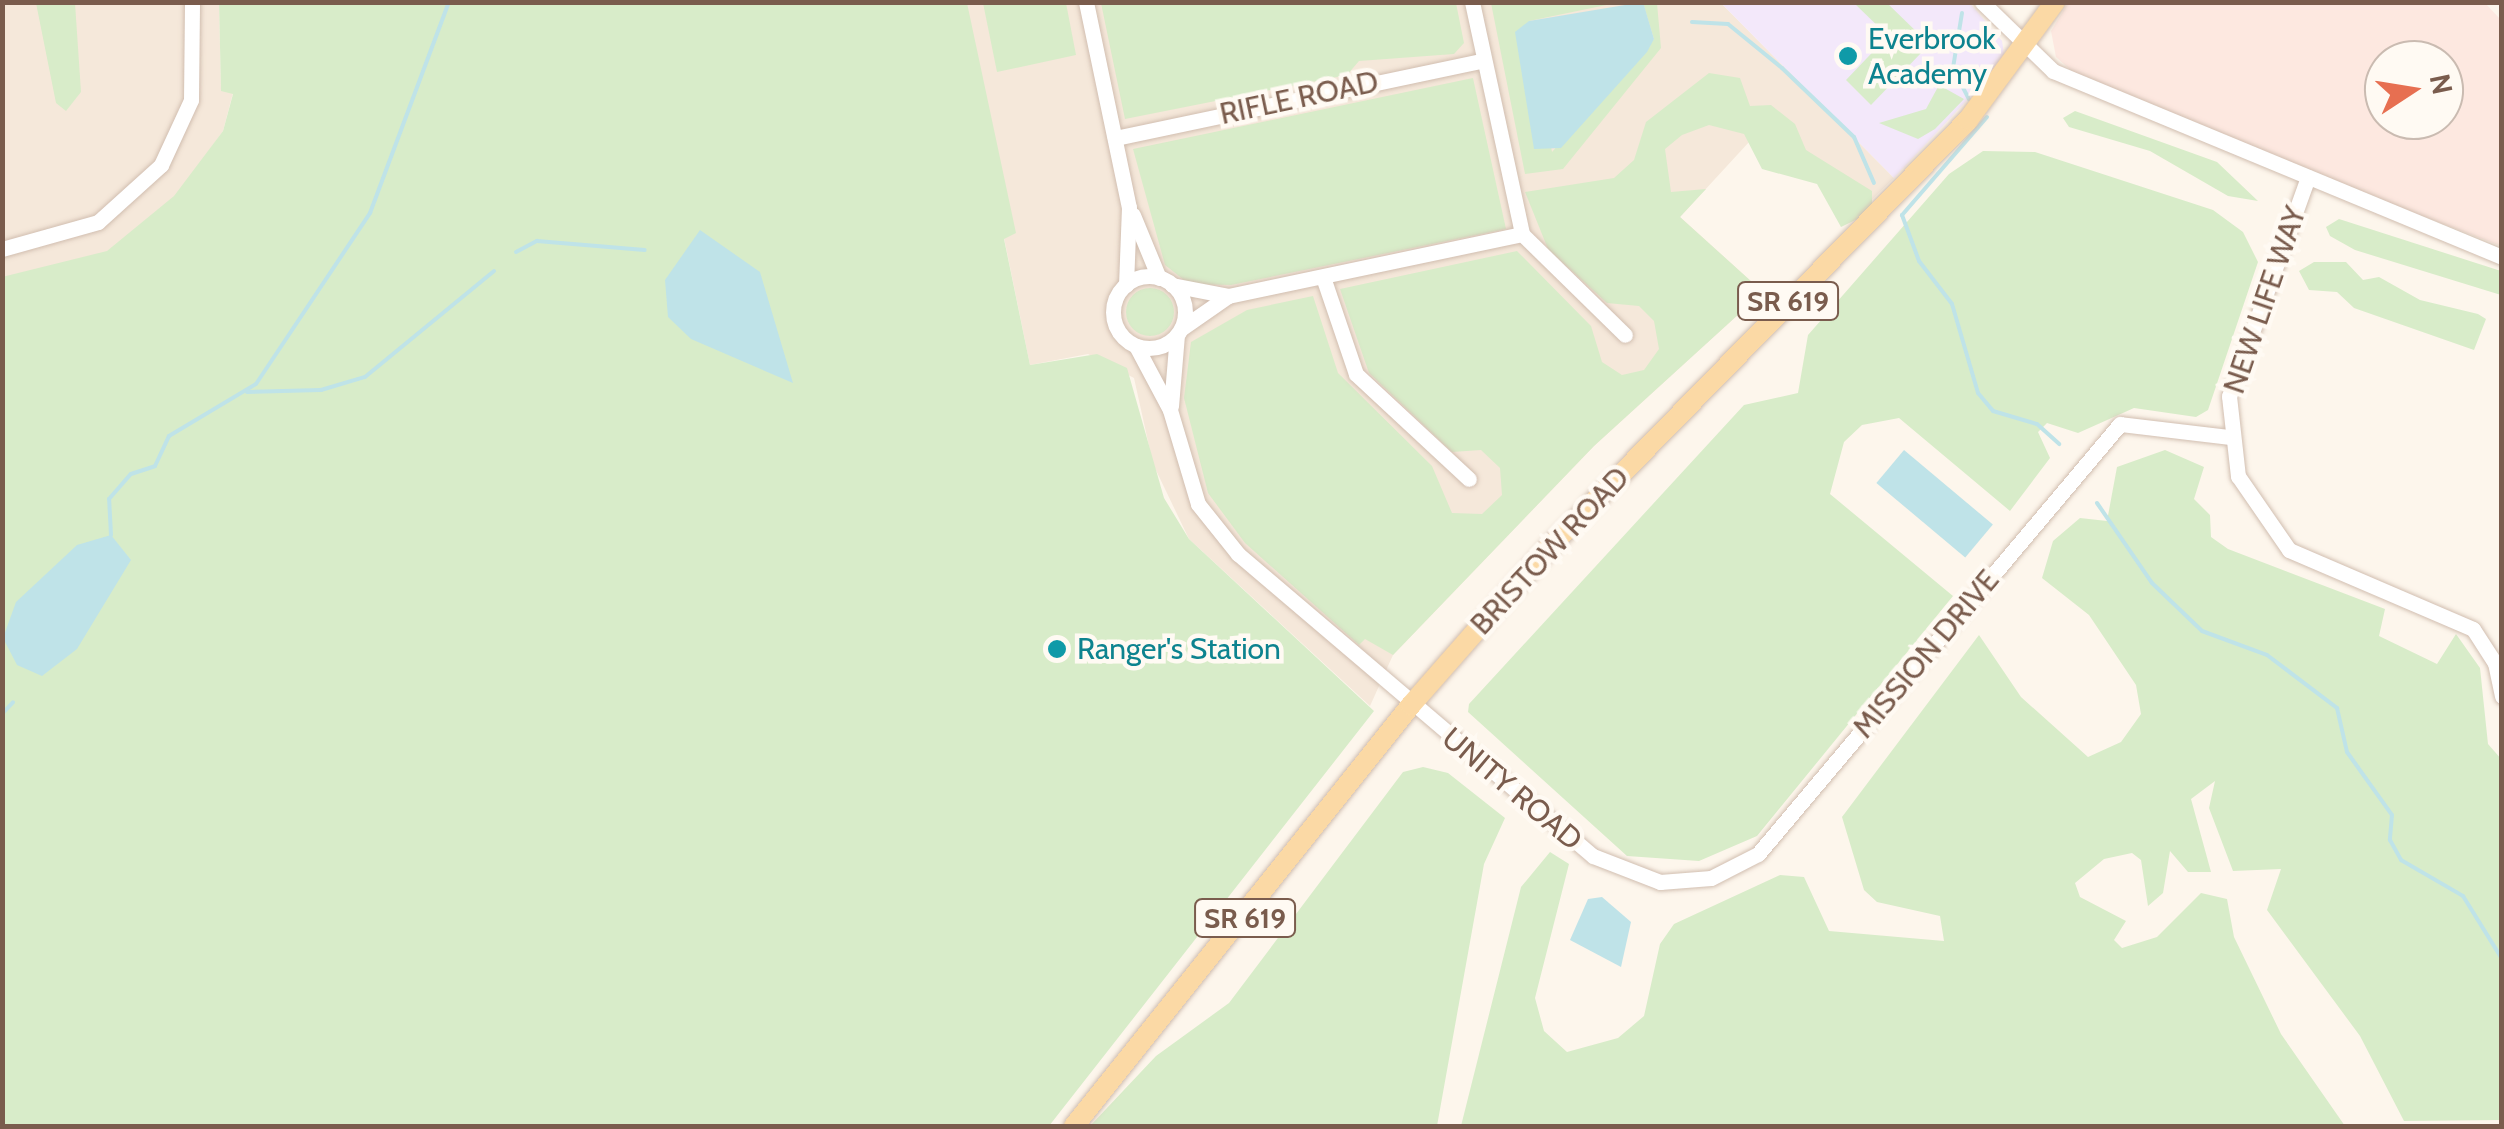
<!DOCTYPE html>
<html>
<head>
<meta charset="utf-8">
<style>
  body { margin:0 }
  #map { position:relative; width:2504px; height:1129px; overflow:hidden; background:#fdf6ec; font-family:Cabin,sans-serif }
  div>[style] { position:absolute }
  .residential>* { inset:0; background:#f5e8da }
  .commercial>* { inset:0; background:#fde8e0 }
  .education>* { inset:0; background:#f3e8fa }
  .green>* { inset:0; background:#d8ecc9 }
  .round { border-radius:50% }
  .water>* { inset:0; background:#bfe3e8; transform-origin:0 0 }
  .stream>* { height:4px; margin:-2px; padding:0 2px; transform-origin:2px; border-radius:2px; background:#bfe3e8 }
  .roads { filter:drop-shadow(0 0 2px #d1beb0) drop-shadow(0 0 2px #d1beb0) }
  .minor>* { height:15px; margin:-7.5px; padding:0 7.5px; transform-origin:7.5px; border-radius:7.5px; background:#fff }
  .minor>.ring { margin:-7.5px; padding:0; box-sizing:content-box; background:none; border:15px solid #fff; border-radius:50% }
  .major>* { height:20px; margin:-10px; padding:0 10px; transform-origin:10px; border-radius:10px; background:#fbd9a5 }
  .dots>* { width:28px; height:28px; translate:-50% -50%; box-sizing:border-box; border:5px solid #fffaf3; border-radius:50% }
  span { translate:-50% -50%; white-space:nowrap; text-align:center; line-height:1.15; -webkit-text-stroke:9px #fffaf3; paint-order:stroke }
  .shield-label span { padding:2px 8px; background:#fffaf3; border:2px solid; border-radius:8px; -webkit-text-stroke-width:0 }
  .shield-label { font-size:28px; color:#7a5c4d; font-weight:700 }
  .culture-label { font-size:30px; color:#0d838f }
  .left { translate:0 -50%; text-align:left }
  .street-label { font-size:30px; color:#7a5c4d }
  .frame { position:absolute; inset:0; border:5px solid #7a5c4d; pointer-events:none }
  .north { position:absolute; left:2364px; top:40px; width:100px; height:100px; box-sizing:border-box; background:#fffaf3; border:2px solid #cabbb1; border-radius:50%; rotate:78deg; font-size:28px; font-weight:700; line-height:40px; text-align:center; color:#7a5c4d }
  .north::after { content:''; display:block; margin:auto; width:35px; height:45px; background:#e76f51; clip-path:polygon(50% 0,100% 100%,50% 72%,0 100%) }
</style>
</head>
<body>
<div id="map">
  <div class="residential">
    <i style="clip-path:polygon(3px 3px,219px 3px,221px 90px,233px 93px,223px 131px,109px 290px,3px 277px)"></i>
    <i style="clip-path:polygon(956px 3px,1721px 3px,1894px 178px,1858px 213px,1761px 129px,1680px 217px,1763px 292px,1594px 446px,1393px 655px,1370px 706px,1189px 539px,1153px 464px,1134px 378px,1088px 354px,1030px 365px)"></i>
  </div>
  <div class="commercial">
    <i style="clip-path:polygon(evenodd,2068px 3px,2485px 3px,2501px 20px,2501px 246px,2094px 91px,2056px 57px,2051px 31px,2068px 3px,2384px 60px,2444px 60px,2444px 120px,2384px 120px,2384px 60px)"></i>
  </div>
  <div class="education">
    <i style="clip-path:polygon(1721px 3px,1970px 3px,2002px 41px,2005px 60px,1894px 178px)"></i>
  </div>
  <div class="green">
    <i style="clip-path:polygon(36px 3px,75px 3px,81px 92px,66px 111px,56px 103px)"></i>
    <i style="clip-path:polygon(219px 3px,967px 3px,1016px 233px,1004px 239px,1030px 365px,1097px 354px,1127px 368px,1164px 498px,1189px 539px,1374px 711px,1049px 1126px,3px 1126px,2px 277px,107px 251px,174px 196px,223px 131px,233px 94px,221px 91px)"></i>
    <i style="clip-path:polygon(983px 3px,1066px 3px,1076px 55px,997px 72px)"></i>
    <i style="clip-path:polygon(1101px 3px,1456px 3px,1464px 43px,1454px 54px,1359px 61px,1347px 75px,1125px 119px)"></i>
    <i style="clip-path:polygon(1491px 3px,1616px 3px,1529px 21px,1552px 152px,1654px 39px,1643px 3px,1657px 3px,1661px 48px,1563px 169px,1525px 174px)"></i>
    <i style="clip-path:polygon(1854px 3px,1887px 3px,1922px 37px,1921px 53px,1871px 105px,1846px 80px,1888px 36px)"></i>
    <i style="clip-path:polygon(1709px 73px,1740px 78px,1750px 106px,1771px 105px,1795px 124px,1806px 150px,1872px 191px,1872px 212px,1841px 227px,1817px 184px,1762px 169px,1744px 134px,1709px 125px,1682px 135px,1665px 149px,1671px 192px,1706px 189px,1680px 217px,1763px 292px,1594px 446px,1393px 655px,1365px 639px,1359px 645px,1245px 543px,1208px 493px,1184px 398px,1191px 342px,1247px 310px,1313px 296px,1338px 373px,1432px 466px,1452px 513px,1482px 514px,1502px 495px,1500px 468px,1481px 450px,1452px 452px,1369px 373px,1340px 289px,1517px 251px,1591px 326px,1602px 362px,1622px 375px,1644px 370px,1659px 349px,1654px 321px,1639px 306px,1607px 303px,1548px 249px,1525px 192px,1614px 178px,1634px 160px,1646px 122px)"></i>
    <i style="clip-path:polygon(1473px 78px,1506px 229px,1231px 285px,1189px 284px,1165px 265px,1133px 149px)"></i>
    <i style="clip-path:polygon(1939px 85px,1964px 99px,1935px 129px,1918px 139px,1879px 123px,1926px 109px)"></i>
    <i style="clip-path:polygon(2075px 111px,2217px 162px,2258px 201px,2228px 196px,2150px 151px,2069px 127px,2063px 118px)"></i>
    <i style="clip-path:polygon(1983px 151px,2035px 152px,2213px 210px,2243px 232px,2258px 262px,2208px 410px,2196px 417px,2134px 408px,2078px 433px,2047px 423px,2038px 432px,2050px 458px,2010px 511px,1899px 418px,1862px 425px,1844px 442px,1830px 494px,1953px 596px,1757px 836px,1699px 861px,1627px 856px,1468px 712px,1469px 704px,1744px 405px,1798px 393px,1808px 335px,1949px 174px)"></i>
    <i style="clip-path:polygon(2339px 219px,2501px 271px,2501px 295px,2355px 250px,2330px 236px,2326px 227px)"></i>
    <i style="clip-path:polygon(2314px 262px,2346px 262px,2363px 280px,2379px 277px,2420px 300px,2478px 314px,2486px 319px,2474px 350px,2354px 308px,2337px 292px,2309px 290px,2299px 271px)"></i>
    <i class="round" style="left:1126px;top:288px;width:48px;height:48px"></i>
    <i style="clip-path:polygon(2165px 450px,2204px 467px,2194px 499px,2210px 515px,2211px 537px,2228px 549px,2385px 609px,2379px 636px,2437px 664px,2456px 634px,2480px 668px,2488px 744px,2502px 760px,2501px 1120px,2404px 1121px,2360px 1036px,2267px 910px,2281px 869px,2233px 871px,2209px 808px,2215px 781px,2191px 799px,2211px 872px,2188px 872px,2170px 851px,2163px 893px,2148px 906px,2141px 860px,2132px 853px,2104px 859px,2075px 883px,2080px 897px,2126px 921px,2114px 940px,2122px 948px,2157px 937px,2201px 893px,2227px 899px,2234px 937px,2281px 1034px,2345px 1126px,1461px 1126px,1521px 887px,1550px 852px,1569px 864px,1535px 998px,1544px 1031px,1567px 1052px,1618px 1038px,1644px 1016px,1660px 944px,1674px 924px,1780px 875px,1804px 877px,1829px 931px,1944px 941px,1940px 916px,1877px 902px,1864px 890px,1842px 817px,1979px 635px,2021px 697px,2088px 757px,2121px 742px,2141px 714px,2136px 685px,2089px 615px,2042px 578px,2053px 541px,2080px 518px,2107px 521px,2117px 467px)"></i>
    <i style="clip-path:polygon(1423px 767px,1448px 773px,1505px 818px,1484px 864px,1437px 1126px,1090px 1126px,1156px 1056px,1229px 1003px,1403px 772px)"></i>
  </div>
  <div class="water">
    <i style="clip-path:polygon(1643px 2px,1654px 39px,1647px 52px,1561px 148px,1534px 149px,1515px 32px,1529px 21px)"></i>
    <i style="clip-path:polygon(700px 230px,760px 272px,793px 383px,691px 339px,668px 317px,665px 280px)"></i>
    <i style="left:1904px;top:450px;width:116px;height:43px;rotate:40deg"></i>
    <i style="clip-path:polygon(111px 535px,131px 560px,77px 649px,42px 676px,17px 665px,3px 638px,16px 602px,77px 545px)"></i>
    <i style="clip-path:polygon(1602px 897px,1631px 922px,1621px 967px,1570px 940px,1588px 899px)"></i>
  </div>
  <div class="stream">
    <i style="left:1962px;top:13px;width:56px;rotate:99.3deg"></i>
    <i style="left:1953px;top:68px;width:35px;rotate:63deg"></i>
    <i style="left:1692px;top:22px;width:36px;rotate:3deg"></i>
    <i style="left:1728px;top:24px;width:70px;rotate:39.2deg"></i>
    <i style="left:1782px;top:68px;width:100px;rotate:43.8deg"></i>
    <i style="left:1854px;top:137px;width:50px;rotate:66.5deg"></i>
    <i style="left:1987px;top:117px;width:130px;rotate:130.9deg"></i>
    <i style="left:1902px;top:215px;width:49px;rotate:69.7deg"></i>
    <i style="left:1919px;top:261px;width:54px;rotate:52.5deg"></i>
    <i style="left:1952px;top:304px;width:93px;rotate:73.7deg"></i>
    <i style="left:1978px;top:393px;width:23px;rotate:50deg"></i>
    <i style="left:1993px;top:411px;width:46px;rotate:16.5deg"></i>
    <i style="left:2037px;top:424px;width:30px;rotate:42deg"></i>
    <i style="left:516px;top:252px;width:24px;rotate:-28deg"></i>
    <i style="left:537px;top:241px;width:108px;rotate:4.8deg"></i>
    <i style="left:247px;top:392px;width:74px;rotate:-1.5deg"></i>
    <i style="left:321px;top:390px;width:46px;rotate:-16.5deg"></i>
    <i style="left:365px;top:377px;width:167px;rotate:-39.4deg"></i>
    <i style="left:2097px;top:503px;width:97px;rotate:55.5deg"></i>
    <i style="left:2152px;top:583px;width:69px;rotate:43.8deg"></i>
    <i style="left:2202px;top:631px;width:69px;rotate:20.3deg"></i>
    <i style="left:2267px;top:655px;width:88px;rotate:37.1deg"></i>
    <i style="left:2337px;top:708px;width:45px;rotate:77.2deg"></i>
    <i style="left:2347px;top:752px;width:77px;rotate:54.5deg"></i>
    <i style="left:2392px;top:815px;width:25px;rotate:95deg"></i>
    <i style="left:2390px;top:840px;width:23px;rotate:61deg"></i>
    <i style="left:2401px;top:860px;width:72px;rotate:30.1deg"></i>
    <i style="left:2463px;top:896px;width:74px;rotate:58.2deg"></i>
    <i style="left:111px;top:535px;width:36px;rotate:-93deg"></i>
    <i style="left:109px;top:499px;width:33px;rotate:-49deg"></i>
    <i style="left:131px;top:474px;width:25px;rotate:-18deg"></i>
    <i style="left:155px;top:466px;width:33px;rotate:-65deg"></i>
    <i style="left:169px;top:436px;width:101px;rotate:-30.9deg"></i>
    <i style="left:256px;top:384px;width:206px;rotate:-56.3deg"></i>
    <i style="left:370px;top:213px;width:225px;rotate:-69.5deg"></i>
    <i style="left:2px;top:714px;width:16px;rotate:-47deg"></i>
  </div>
  <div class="roads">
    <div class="minor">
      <i style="left:1086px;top:2px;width:209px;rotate:78.2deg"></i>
      <i style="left:1129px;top:207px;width:78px;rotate:92.2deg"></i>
      <i style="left:1472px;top:2px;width:237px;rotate:77.8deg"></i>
      <i style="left:1522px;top:234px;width:144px;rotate:44.4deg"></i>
      <i style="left:1982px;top:2px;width:99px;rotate:44.2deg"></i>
      <i style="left:2053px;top:71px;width:486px;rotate:22.5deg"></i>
      <i style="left:1115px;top:138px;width:377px;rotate:-11.9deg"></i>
      <i style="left:2308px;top:177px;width:233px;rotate:109.8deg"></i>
      <i style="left:2229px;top:396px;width:81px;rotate:83.6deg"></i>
      <i style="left:2238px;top:476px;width:90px;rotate:55.4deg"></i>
      <i style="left:2289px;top:550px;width:200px;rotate:23.2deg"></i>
      <i style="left:2473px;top:629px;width:40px;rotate:57.1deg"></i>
      <i style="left:2495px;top:663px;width:34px;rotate:78deg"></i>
      <i style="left:1133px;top:215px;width:68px;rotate:67.6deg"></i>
      <i style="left:2px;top:249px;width:100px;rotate:-15.7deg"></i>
      <i style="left:98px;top:222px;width:85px;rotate:-42.1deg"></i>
      <i style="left:161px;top:165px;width:72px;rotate:-65.2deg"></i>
      <i style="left:191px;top:100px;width:98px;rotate:-89.4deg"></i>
      <i class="ring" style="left:1113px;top:276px;width:57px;height:57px"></i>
      <i style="left:1324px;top:280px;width:99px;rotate:71.2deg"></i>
      <i style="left:1356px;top:374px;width:154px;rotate:42.9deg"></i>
      <i style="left:1172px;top:285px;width:57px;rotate:11.1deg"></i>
      <i style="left:1228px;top:296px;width:300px;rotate:-11.9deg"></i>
      <i style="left:1182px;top:328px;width:56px;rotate:-34.8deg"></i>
      <i style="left:1136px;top:346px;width:72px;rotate:62deg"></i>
      <i style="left:1170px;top:410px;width:98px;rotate:73.4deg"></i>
      <i style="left:1198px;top:504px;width:64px;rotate:51.3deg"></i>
      <i style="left:1238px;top:554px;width:466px;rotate:40.4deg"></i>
      <i style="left:1593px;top:856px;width:72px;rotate:21.2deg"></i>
      <i style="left:1660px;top:882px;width:51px;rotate:-4.5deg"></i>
      <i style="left:1711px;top:878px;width:53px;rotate:-27.1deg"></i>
      <i style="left:1758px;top:854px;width:562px;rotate:-49.91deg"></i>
      <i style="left:2120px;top:424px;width:110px;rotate:6.8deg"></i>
      <i style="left:1171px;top:406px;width:71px;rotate:-85.2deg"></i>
    </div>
    <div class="major">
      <i style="left:1074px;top:1126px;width:539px;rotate:-51.32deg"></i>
      <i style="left:1411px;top:705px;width:209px;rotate:-48.7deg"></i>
      <i style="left:1549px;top:548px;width:599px;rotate:-45.61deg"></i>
      <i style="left:1968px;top:120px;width:147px;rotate:-53.6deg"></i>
    </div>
  </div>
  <div class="dots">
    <i style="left:1848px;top:56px;background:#0f9aa8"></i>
    <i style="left:1057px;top:649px;background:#0f9aa8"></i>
  </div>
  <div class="shield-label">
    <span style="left:1788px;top:301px">SR 619</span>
    <span style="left:1245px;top:918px">SR 619</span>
  </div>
  <div class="culture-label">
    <span class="left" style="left:1868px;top:56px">Everbrook<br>Academy</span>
    <span class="left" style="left:1077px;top:649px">Ranger's Station</span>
  </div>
  <div class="street-label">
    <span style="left:1299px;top:98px;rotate:-12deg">RIFLE ROAD</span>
    <span style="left:2265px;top:300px;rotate:-71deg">NEW LIFE WAY</span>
    <span style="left:1550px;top:551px;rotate:-47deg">BRISTOW ROAD</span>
    <span style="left:1926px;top:654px;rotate:-50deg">MISSION DRIVE</span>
    <span style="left:1512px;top:789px;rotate:40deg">UNITY ROAD</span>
  </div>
  <div class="frame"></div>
  <div class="north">N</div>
</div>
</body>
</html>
